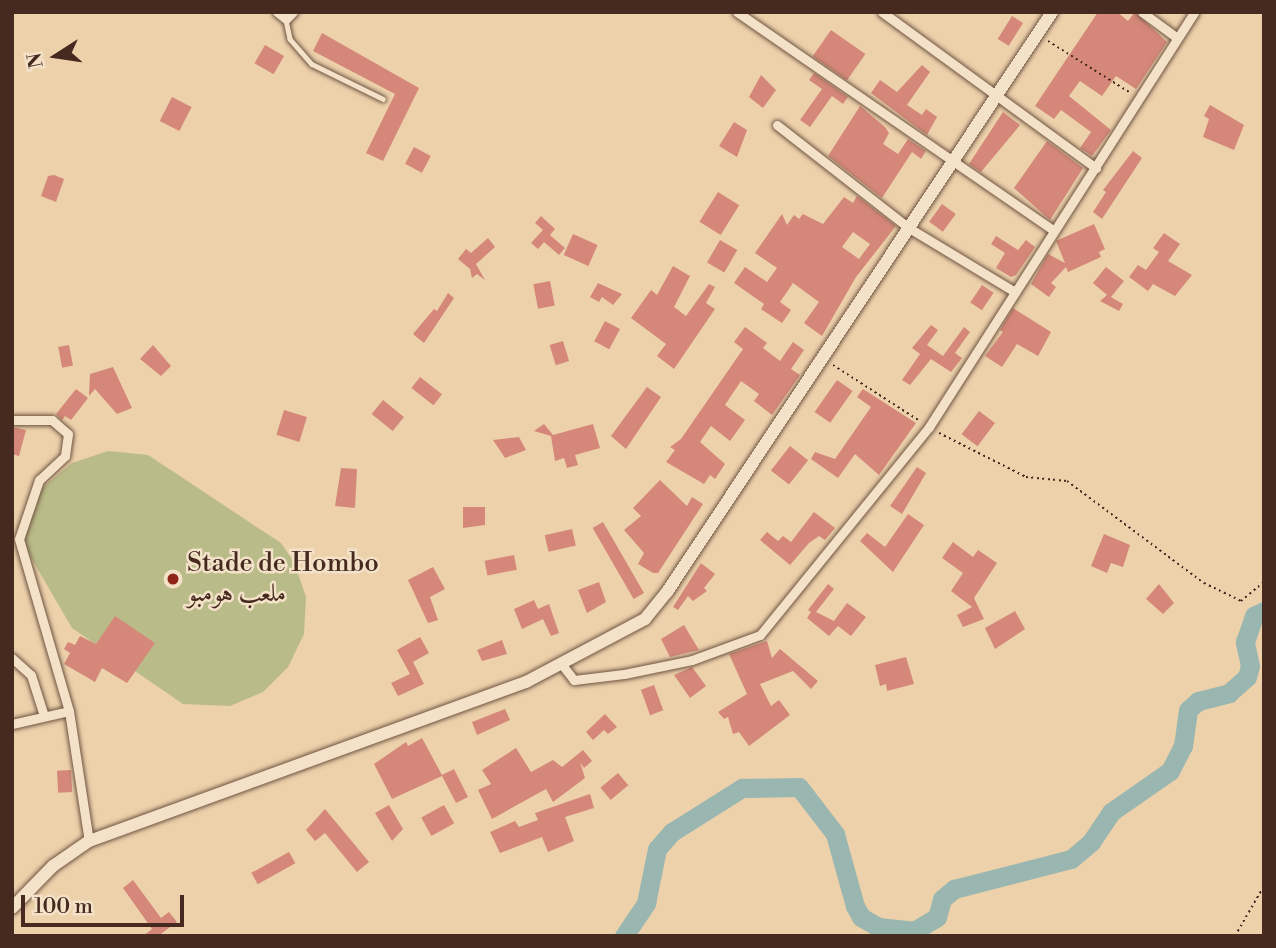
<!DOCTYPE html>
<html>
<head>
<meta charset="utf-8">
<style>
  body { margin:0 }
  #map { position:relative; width:1276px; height:948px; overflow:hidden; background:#ecd1ab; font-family:"Libre Bodoni",Amiri,serif }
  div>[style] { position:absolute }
  .green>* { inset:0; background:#b9bb88 }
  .river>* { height:19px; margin:-9.5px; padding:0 9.5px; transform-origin:9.5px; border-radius:9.5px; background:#9ab6b0 }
  .building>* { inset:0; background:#d58879; transform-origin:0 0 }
  .path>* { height:2px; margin-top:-1px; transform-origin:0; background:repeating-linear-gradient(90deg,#462a1f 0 2px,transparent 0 5.5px) }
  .roads { filter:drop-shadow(0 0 2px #705442) drop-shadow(0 0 2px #705442) }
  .lane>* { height:4.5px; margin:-2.25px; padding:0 2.25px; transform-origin:2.25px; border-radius:2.25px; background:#f3e1c8 }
  .street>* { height:9px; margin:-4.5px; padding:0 4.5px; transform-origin:4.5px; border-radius:4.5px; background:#f3e1c8 }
  .secondary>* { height:12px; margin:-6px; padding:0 6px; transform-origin:6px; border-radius:6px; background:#f3e1c8 }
  .dots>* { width:19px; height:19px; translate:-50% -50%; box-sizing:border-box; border:4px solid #f3e1c8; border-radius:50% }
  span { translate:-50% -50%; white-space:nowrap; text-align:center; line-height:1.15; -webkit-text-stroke:5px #f3e1c8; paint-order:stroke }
  .poi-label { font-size:26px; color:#462a1f }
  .left { translate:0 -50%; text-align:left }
  .frame { position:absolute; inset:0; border:14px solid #462a1f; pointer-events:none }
  .north { position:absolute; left:21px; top:21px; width:70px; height:70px; -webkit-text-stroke:5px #f3e1c8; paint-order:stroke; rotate:258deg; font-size:19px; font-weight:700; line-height:28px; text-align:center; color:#462a1f }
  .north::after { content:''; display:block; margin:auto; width:24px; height:32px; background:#462a1f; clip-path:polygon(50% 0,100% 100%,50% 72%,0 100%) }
  .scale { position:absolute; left:21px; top:895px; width:163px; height:32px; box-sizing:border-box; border:4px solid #462a1f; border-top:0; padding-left:9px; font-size:21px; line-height:24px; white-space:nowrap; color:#462a1f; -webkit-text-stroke:5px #f3e1c8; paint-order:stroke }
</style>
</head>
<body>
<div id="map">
  <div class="green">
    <i style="clip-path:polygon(108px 451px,148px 455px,281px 543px,294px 562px,306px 597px,304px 634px,288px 667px,263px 692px,230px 706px,183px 704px,72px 628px,23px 544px,42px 488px,72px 463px)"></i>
  </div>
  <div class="river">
    <i style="left:624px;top:936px;width:40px;rotate:-56deg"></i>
    <i style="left:646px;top:903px;width:55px;rotate:-78.5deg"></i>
    <i style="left:657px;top:849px;width:23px;rotate:-49deg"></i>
    <i style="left:672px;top:832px;width:83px;rotate:-32.2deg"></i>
    <i style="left:742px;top:788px;width:57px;rotate:-1deg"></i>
    <i style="left:799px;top:787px;width:59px;rotate:52.5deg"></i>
    <i style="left:835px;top:834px;width:75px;rotate:74.5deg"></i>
    <i style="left:855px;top:906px;width:13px;rotate:61deg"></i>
    <i style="left:861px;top:917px;width:20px;rotate:30deg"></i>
    <i style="left:878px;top:927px;width:36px;rotate:6deg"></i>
    <i style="left:914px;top:931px;width:27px;rotate:-31deg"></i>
    <i style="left:937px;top:917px;width:19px;rotate:-74deg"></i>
    <i style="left:942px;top:899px;width:16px;rotate:-40deg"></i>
    <i style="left:954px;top:889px;width:121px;rotate:-14.4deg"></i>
    <i style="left:1071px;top:859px;width:26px;rotate:-40deg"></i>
    <i style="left:1091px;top:842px;width:36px;rotate:-56deg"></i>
    <i style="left:1111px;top:812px;width:72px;rotate:-34.8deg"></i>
    <i style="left:1170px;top:771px;width:28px;rotate:-63deg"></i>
    <i style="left:1183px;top:746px;width:36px;rotate:-82deg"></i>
    <i style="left:1188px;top:710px;width:13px;rotate:-42deg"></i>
    <i style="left:1198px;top:701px;width:32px;rotate:-14deg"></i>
    <i style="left:1229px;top:693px;width:24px;rotate:-42deg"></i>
    <i style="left:1247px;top:677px;width:11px;rotate:-75deg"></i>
    <i style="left:1250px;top:666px;width:25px;rotate:-102deg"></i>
    <i style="left:1245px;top:642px;width:28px;rotate:-71deg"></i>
    <i style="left:1254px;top:616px;width:11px;rotate:-27deg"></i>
  </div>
  <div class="building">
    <i style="clip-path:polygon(1098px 12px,1117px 12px,1128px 21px,1135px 12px,1167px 42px,1136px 89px,1116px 76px,1102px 96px,1080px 81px,1069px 96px,1111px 130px,1092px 156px,1080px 148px,1091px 132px,1061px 110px,1054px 119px,1035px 106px)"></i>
    <i style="left:1012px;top:16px;width:13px;height:27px;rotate:32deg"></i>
    <i style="left:831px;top:30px;width:42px;height:32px;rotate:35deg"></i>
    <i style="clip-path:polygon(322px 33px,419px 88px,383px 161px,366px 153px,395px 94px,313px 51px)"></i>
    <i style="left:265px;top:45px;width:22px;height:21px;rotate:30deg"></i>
    <i style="clip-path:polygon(922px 65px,930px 72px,907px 105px,922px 115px,926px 109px,937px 117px,927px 135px,871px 93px,880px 80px,897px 92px)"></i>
    <i style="clip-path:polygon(814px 73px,848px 97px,843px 104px,832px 96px,810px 127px,800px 120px,822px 89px,809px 80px)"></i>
    <i style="clip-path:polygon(761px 75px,776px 90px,763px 108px,749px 97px)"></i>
    <i style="left:172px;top:97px;width:22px;height:27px;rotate:27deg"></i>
    <i style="clip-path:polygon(1210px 105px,1244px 125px,1234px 150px,1203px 137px,1209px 119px,1204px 116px)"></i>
    <i style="clip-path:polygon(860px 106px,885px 127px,889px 133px,883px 144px,898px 154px,908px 139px,926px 151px,921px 159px,912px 152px,882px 198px,828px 156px)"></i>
    <i style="clip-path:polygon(1003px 112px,1020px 125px,981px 172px,969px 164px)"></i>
    <i style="clip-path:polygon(734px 122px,747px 130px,737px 157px,719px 146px)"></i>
    <i style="clip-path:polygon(1047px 141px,1083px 168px,1050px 220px,1014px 188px)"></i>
    <i style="left:414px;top:147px;width:19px;height:19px;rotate:28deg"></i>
    <i style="clip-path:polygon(1133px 151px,1142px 158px,1102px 219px,1093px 212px,1106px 192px,1103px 190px)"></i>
    <i style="clip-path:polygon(54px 175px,64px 179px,56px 202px,41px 196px,48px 176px)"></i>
    <i style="left:718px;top:192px;width:25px;height:35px;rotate:32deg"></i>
    <i style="clip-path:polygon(evenodd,857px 196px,896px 226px,856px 277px,822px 336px,804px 323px,819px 302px,793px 283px,780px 302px,791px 310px,782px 323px,761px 309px,764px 304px,734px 283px,745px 267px,767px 282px,777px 268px,755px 253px,782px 214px,787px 225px,794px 215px,799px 219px,803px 214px,823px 224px,844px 197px,853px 203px,857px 196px,853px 232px,870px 244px,859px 259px,842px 247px,853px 232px)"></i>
    <i style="left:942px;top:204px;width:17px;height:22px;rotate:36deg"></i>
    <i style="clip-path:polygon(541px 216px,555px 229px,550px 235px,565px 248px,559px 255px,544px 242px,538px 249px,531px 243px,543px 230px,535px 223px)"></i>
    <i style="clip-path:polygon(1094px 224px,1105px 249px,1099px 252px,1101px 257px,1068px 272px,1066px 267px,1051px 283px,1056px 287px,1049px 297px,1031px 284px,1048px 254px,1065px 263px,1056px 241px)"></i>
    <i style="clip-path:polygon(1164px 233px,1180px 244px,1168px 261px,1192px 275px,1175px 296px,1153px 284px,1148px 291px,1129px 277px,1138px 265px,1146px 270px,1159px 252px,1153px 248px)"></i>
    <i style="left:573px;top:234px;width:27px;height:23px;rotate:24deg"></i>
    <i style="clip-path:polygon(996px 236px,1018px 250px,1026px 240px,1035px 247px,1016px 275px,1011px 277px,996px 268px,1005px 253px,991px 244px)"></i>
    <i style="clip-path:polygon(488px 238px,495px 247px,476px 264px,485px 280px,477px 274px,472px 278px,470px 269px,458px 259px,466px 249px,471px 253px)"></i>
    <i style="left:720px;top:240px;width:20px;height:26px;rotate:30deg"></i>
    <i style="clip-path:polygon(673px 266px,690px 276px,674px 307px,686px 316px,709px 284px,715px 287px,706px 303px,715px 309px,674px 369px,657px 356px,666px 344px,631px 318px,651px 290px,657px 295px)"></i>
    <i style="clip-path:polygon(1106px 267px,1124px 281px,1111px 297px,1123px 304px,1119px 311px,1100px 301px,1107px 295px,1093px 283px)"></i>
    <i style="left:550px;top:281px;width:25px;height:17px;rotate:79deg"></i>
    <i style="clip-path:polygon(598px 283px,622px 294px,613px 305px,602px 297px,599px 302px,590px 297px)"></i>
    <i style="left:982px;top:285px;width:14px;height:21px;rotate:34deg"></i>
    <i style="clip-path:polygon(448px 293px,454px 298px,424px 343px,413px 334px,434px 309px,437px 311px)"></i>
    <i style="clip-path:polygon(1013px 308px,1051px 332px,1038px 356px,1017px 344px,1002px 367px,985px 356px,1003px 332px,1000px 330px)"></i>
    <i style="left:605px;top:321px;width:17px;height:23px;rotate:28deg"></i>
    <i style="clip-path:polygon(931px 325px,938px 330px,927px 345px,943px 356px,964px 327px,970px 332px,955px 353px,962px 358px,951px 372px,931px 359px,910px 385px,902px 380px,920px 354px,912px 348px)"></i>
    <i style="clip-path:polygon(745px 327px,767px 343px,763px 348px,780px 361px,793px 342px,804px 350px,791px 369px,800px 375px,772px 415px,754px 401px,759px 394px,741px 381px,725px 405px,745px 420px,730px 441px,711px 426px,700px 442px,725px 464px,715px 479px,710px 475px,704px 484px,666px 462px,675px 450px,670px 447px,681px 439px,743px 349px,734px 342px)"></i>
    <i style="left:563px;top:341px;width:21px;height:14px;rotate:73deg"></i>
    <i style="left:69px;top:345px;width:21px;height:11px;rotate:79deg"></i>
    <i style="clip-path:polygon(153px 345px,171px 366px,161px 376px,140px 359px)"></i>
    <i style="clip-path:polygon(113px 367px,132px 408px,117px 414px,95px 389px,89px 396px,90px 374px)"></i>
    <i style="left:420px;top:377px;width:28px;height:14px;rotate:38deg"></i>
    <i style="left:837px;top:380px;width:19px;height:39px;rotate:35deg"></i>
    <i style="clip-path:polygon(647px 387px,661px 397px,626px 449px,611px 436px)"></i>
    <i style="clip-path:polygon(76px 389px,88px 398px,71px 420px,65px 416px,62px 420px,56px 414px)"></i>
    <i style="clip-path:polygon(863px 389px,916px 423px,879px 475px,855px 454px,838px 478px,811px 459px,815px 452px,835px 459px,871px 407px,857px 397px)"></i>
    <i style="left:383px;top:400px;width:27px;height:18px;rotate:39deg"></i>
    <i style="left:284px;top:410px;width:24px;height:26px;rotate:17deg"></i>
    <i style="left:979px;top:411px;width:20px;height:29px;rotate:37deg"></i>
    <i style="clip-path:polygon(544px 424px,553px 435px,593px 424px,600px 448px,575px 455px,578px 465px,567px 468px,564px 458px,555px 461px,551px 436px,534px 431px)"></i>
    <i style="clip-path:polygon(12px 427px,26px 430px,19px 456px,12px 454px)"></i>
    <i style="clip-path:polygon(519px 437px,526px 450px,505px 458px,493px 440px)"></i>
    <i style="left:790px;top:446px;width:23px;height:31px;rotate:38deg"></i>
    <i style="clip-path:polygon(917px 467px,926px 473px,902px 514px,890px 506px)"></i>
    <i style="clip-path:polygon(341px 468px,357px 469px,355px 508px,335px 506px)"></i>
    <i style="clip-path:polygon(660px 480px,687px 506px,692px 497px,703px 504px,658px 573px,653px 573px,638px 564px,644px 553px,624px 530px,641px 516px,633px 508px)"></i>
    <i style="clip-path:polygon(463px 507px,485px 507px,485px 525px,463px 528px)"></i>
    <i style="clip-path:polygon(814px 512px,835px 528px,825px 540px,819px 536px,809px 543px,790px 565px,760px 540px,767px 532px,778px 541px,783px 536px,791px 542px)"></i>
    <i style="clip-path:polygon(908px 514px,924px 525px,893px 572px,860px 541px,867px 533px,885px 547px)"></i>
    <i style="left:603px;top:522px;width:82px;height:12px;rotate:60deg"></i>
    <i style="left:572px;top:529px;width:17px;height:28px;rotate:77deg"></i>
    <i style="clip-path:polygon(1104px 534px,1130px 545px,1123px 567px,1111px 563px,1107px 573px,1091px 566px)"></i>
    <i style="clip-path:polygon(953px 542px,973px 557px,978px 550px,997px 563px,974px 598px,984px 619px,963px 627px,957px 615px,972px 607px,951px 591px,963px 573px,942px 558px)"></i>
    <i style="left:514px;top:555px;width:15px;height:30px;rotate:79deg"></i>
    <i style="clip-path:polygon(701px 563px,715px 574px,704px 588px,707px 591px,693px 601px,688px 596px,678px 610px,673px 607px)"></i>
    <i style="clip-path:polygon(433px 567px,445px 589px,430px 597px,438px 620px,428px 623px,408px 580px)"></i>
    <i style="clip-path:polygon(599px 582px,606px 602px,587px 613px,578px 590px)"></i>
    <i style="clip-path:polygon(828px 584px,834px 589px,816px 612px,834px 621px,847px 603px,866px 617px,851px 636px,838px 626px,829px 636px,807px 618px,811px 612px,808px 610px)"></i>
    <i style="clip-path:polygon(1159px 584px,1174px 603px,1163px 614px,1146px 599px)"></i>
    <i style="clip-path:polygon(534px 600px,538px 609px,549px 604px,559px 633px,551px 636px,543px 619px,522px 629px,514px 609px)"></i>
    <i style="clip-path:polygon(1015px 611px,1025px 629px,995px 649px,985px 628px)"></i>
    <i style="clip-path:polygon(115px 616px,155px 643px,127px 683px,102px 668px,95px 682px,64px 664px,70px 653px,64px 649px,68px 642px,75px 645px,80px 636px,96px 644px)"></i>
    <i style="clip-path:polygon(684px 625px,699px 650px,670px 657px,661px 639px)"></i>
    <i style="clip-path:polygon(420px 637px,429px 653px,413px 662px,424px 684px,398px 696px,391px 683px,410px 674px,397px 650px)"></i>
    <i style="clip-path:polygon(502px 640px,507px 654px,482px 661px,477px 650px)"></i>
    <i style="clip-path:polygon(767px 641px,772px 658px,780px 649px,818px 681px,811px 689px,793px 671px,760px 684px,771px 706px,779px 700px,790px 715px,749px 746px,739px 732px,733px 734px,728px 717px,724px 719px,718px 712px,747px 694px,729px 654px)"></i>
    <i style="clip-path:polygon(906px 657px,914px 684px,887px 691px,886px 684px,880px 686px,875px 665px)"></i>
    <i style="clip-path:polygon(692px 667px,706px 686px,690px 698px,674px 675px)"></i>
    <i style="left:654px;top:685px;width:27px;height:14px;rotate:70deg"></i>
    <i style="clip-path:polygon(505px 709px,510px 720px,477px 735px,472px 722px)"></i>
    <i style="clip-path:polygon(605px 714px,617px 727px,608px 734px,604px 730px,593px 740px,586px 732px)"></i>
    <i style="clip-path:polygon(422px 738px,442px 775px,454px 769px,468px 797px,456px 803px,442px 776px,392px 799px,374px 764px,406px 742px,408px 746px)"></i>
    <i style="clip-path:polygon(516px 748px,531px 772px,553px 760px,562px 767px,583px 750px,592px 761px,584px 768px,580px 762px,585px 778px,553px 802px,546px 789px,492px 819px,478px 790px,491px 784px,482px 770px)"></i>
    <i style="left:71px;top:770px;width:22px;height:14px;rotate:87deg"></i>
    <i style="left:618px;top:773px;width:16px;height:23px;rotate:50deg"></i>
    <i style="clip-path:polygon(590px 794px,594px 808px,565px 817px,574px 841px,548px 852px,542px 837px,500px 853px,490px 832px,515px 821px,519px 827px,538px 820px,535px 813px)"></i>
    <i style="clip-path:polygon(389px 805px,403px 829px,392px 841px,375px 813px)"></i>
    <i style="left:444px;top:805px;width:21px;height:26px;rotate:61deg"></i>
    <i style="clip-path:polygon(325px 809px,369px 862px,357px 872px,325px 833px,315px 841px,306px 830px)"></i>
    <i style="left:289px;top:852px;width:13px;height:43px;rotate:61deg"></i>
    <i style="clip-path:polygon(133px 880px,161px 918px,169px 912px,177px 922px,158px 936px,143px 936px,152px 929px,123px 888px)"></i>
  </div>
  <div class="path">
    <i style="left:1048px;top:41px;width:96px;rotate:32.2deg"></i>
    <i style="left:833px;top:365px;width:103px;rotate:32.8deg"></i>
    <i style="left:939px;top:433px;width:97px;rotate:26.8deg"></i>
    <i style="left:1026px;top:477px;width:41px;rotate:5.6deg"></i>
    <i style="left:1067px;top:481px;width:171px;rotate:36.7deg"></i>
    <i style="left:1204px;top:583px;width:41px;rotate:25.9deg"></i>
    <i style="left:1241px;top:601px;width:30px;rotate:-40deg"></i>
    <i style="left:1235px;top:936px;width:58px;rotate:-59.9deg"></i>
  </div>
  <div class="roads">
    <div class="lane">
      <i style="left:286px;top:20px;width:19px;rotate:78deg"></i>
      <i style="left:290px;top:39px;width:33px;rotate:49deg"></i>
      <i style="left:312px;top:64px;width:79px;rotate:26.2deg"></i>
    </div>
    <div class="street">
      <i style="left:277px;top:12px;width:11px;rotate:38deg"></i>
      <i style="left:286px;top:19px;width:10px;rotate:-45deg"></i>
      <i style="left:737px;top:12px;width:385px;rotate:34.6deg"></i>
      <i style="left:882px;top:12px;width:265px;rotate:36.1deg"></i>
      <i style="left:1142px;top:12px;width:42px;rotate:36.3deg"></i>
      <i style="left:777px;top:125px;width:167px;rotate:38deg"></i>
      <i style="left:909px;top:228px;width:124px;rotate:31.1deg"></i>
      <i style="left:12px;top:420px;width:40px"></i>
      <i style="left:52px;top:420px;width:21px;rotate:41deg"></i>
      <i style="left:68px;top:434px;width:22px;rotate:98deg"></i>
      <i style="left:65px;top:456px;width:35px;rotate:137deg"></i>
      <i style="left:39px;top:480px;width:62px;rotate:108.7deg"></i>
      <i style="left:19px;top:539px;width:179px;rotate:73.8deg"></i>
      <i style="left:69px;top:711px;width:132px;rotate:81.3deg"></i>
      <i style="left:12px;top:658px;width:25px;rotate:42deg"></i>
      <i style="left:31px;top:675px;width:43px;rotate:72.4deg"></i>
      <i style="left:563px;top:666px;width:18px;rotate:52deg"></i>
      <i style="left:574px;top:680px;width:50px;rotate:-6.8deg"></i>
      <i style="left:624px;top:674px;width:69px;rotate:-11.6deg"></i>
      <i style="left:692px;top:660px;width:72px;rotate:-20.2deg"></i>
      <i style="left:760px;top:635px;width:268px;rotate:-50.9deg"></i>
      <i style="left:929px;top:427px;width:492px;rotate:-57.4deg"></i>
      <i style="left:12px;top:724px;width:58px;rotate:-12.8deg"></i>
    </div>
    <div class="secondary">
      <i style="left:12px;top:908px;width:59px;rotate:-45.7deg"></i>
      <i style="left:53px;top:866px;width:44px;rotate:-34.8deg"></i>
      <i style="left:89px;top:841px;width:465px;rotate:-20deg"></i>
      <i style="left:526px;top:682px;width:135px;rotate:-27.9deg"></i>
      <i style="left:645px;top:619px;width:35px;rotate:-51deg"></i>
      <i style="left:667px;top:592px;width:696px;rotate:-56.42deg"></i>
    </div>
  </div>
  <div class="dots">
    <i style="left:173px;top:579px;background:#8f2418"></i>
  </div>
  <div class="poi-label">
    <span class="left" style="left:187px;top:579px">Stade de Hombo<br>ملعب هومبو</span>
  </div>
  <div class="frame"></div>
  <div class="north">N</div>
  <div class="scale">100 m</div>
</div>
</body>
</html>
